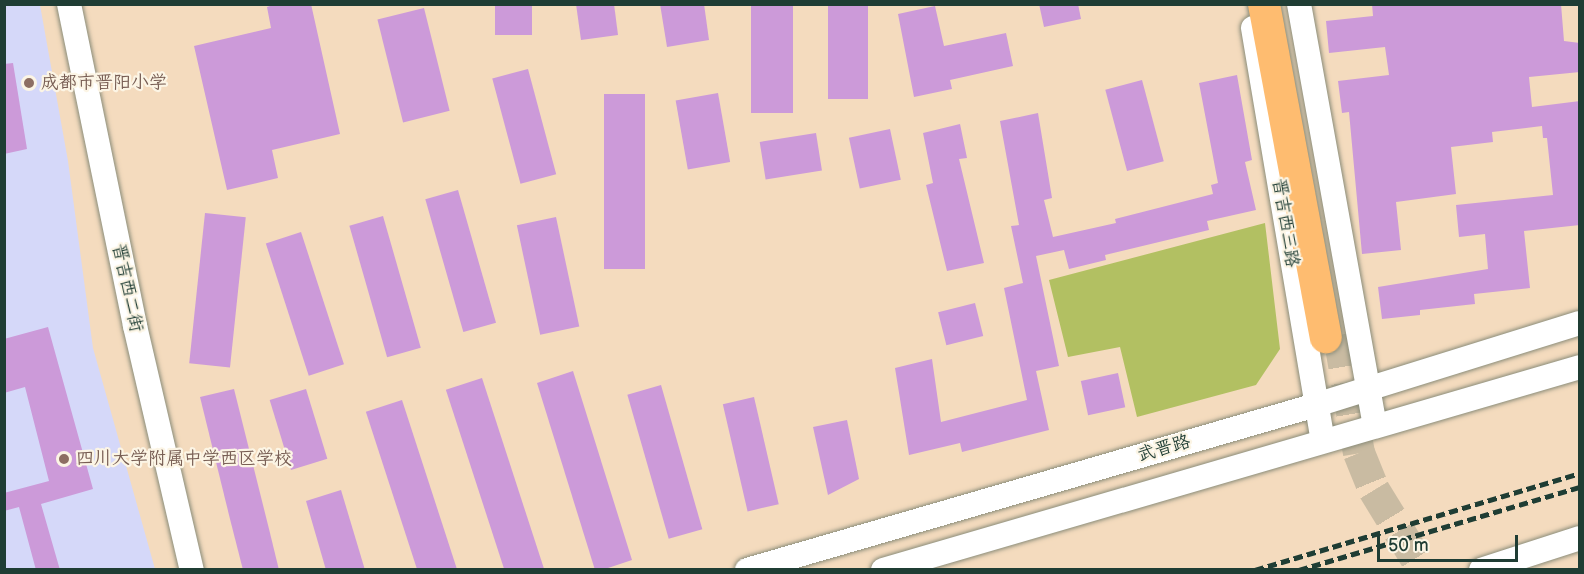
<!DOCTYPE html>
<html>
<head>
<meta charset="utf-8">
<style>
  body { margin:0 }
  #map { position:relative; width:1584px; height:574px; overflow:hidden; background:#f4dbbe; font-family:"Balsamiq Sans","LXGW WenKai TC",sans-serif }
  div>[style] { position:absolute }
  .built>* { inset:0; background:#d5d8f9 }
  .green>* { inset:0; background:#b2c062 }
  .building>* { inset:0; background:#cc9ad9; transform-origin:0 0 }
  .major-tunnel>* { height:32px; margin-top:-16px; transform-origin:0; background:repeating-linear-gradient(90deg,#c9bba2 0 32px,transparent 0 48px) }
  .roads { filter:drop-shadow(0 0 2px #8a8c79) drop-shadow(0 0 2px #8a8c79) }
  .minor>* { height:24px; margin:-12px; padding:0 12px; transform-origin:12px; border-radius:12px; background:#fff }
  .major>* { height:32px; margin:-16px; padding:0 16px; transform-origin:16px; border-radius:16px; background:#febc70 }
  .rail>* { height:4.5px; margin-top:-2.25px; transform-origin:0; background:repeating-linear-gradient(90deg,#1f3d34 0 9px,transparent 0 13.5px) }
  .dots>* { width:16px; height:16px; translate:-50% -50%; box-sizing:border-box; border:3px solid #fcf5e5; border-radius:50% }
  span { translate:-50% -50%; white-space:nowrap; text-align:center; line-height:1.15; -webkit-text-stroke:4.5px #fcf5e5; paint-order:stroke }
  .education-label { font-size:18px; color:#785e54 }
  .left { translate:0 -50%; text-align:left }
  .street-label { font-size:18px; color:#1f3d34 }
  .frame { position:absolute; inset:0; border:6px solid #1f3d34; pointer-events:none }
  .scale { position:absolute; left:1377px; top:535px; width:141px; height:27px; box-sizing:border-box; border:3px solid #1f3d34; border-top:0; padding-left:8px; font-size:18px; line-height:21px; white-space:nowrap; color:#1f3d34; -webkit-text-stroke:4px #fcf5e5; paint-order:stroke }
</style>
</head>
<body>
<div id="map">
  <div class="built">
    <i style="clip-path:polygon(4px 5px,40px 5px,68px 161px,93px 348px,155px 569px,5px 569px)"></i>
  </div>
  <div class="green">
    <i style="clip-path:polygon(1265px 223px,1280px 349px,1256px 385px,1137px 417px,1120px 347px,1068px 357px,1049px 280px)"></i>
  </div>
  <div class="building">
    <i style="clip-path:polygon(276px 4px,311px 4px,340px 134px,272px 150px,278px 178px,227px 190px,194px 46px,271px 28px,267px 7px)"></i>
    <i style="left:495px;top:4px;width:37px;height:31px"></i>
    <i style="clip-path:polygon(576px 4px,614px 4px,618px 35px,581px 40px)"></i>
    <i style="clip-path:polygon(660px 4px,704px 4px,709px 40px,667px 47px)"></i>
    <i style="left:751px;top:4px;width:42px;height:109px"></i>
    <i style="left:828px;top:4px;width:40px;height:95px"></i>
    <i style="clip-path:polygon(1039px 4px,1078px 4px,1081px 19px,1044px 27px)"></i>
    <i style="clip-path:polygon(1372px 4px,1561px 4px,1564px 41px,1580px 43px,1580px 72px,1529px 77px,1532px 107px,1580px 101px,1580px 225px,1524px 231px,1530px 288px,1474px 294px,1475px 304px,1420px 310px,1420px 315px,1382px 319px,1378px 287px,1488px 269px,1485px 234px,1459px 237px,1456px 205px,1553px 195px,1547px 138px,1543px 138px,1542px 126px,1492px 132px,1493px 142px,1451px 147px,1456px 194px,1396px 202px,1401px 250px,1362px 254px,1349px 112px,1342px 113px,1338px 81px,1389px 75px,1385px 47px,1329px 53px,1326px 21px,1373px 16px)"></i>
    <i style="clip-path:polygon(935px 6px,944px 46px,1006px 33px,1013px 66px,950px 80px,952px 89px,914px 97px,898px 14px)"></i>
    <i style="left:424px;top:8px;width:106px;height:48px;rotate:76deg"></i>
    <i style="clip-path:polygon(13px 63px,27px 149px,4px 154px,4px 64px)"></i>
    <i style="left:528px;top:69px;width:109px;height:37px;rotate:75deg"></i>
    <i style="clip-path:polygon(1237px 75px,1252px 160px,1245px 162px,1256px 210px,1207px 221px,1209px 230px,1105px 255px,1106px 260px,1069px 269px,1064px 250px,1036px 256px,1059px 366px,1036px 371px,1049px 430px,962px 452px,960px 443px,909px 455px,895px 368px,932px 359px,941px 422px,1027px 400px,1004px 288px,1023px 283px,1011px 226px,1019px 225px,1000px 121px,1038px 113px,1052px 198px,1044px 200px,1053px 237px,1116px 223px,1115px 219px,1213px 194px,1211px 185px,1218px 183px,1199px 83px)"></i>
    <i style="left:1142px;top:80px;width:84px;height:38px;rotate:75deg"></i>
    <i style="left:718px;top:93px;width:70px;height:43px;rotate:80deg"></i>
    <i style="left:604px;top:94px;width:41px;height:175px"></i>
    <i style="clip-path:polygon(960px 124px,967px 158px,959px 159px,984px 263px,947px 271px,926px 185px,933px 183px,923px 133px)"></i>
    <i style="left:890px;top:129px;width:52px;height:42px;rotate:78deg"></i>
    <i style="left:816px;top:133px;width:38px;height:57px;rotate:81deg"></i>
    <i style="left:458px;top:190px;width:138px;height:34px;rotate:74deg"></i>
    <i style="left:205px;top:213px;width:41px;height:151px;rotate:6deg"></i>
    <i style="left:383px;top:216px;width:137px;height:35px;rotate:74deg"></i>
    <i style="left:556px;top:217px;width:112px;height:40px;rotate:78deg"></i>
    <i style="left:301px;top:232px;width:139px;height:37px;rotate:72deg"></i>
    <i style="left:975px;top:303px;width:34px;height:38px;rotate:76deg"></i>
    <i style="clip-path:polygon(48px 327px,93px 489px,41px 504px,60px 570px,36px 570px,19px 507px,4px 511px,4px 493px,49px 481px,25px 387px,4px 393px,4px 339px)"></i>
    <i style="clip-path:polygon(573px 371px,632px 560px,602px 570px,595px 570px,537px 383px)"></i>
    <i style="left:1118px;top:373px;width:35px;height:38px;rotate:78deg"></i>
    <i style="left:482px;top:378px;width:202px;height:38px;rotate:72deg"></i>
    <i style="left:661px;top:385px;width:150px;height:35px;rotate:74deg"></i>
    <i style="clip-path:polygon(234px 389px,269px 529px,279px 570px,243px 570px,230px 519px,200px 397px)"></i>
    <i style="left:306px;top:389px;width:73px;height:38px;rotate:73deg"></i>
    <i style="left:754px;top:397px;width:110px;height:32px;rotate:77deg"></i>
    <i style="left:402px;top:400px;width:179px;height:38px;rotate:72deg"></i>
    <i style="clip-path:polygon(847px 420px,859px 479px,828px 495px,813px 427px)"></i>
    <i style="clip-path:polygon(341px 490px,365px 570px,326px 570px,306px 501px)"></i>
  </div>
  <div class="major-tunnel">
    <i style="left:1339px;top:335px;width:120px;rotate:80.4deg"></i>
    <i style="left:1359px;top:453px;width:40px;rotate:68deg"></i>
    <i style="left:1374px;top:490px;width:94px;rotate:58.5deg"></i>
  </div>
  <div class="roads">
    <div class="minor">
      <i style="left:69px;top:4px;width:329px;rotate:78.4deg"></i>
      <i style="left:135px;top:326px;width:251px;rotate:76.9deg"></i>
      <i style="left:1299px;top:4px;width:429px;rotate:79.8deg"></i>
      <i style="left:1253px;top:28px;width:419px;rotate:80.4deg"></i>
      <i style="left:747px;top:570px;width:592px;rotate:-16.17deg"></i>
      <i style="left:1316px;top:405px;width:276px;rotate:-17.3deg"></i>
      <i style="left:883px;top:570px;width:726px;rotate:-16.24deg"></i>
      <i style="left:1481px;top:570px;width:104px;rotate:-17.9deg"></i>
    </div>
    <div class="major">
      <i style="left:1264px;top:4px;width:339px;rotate:79.5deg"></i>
    </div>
  </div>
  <div class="rail">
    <i style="left:1255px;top:570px;width:339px;rotate:-16.6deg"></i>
    <i style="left:1299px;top:570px;width:293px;rotate:-16.5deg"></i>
  </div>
  <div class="dots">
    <i style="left:29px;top:83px;background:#8d6e63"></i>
    <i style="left:64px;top:459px;background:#8d6e63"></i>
  </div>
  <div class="education-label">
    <span class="left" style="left:41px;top:83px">成都市晋阳小学</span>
    <span class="left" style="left:76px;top:459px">四川大学附属中学西区学校</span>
  </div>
  <div class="street-label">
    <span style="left:1285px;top:223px;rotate:81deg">晋吉西三路</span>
    <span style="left:127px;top:288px;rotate:78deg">晋吉西二街</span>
    <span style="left:1164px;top:449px;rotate:-16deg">武晋路</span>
  </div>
  <div class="frame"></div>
  <div class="scale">50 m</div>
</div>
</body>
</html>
